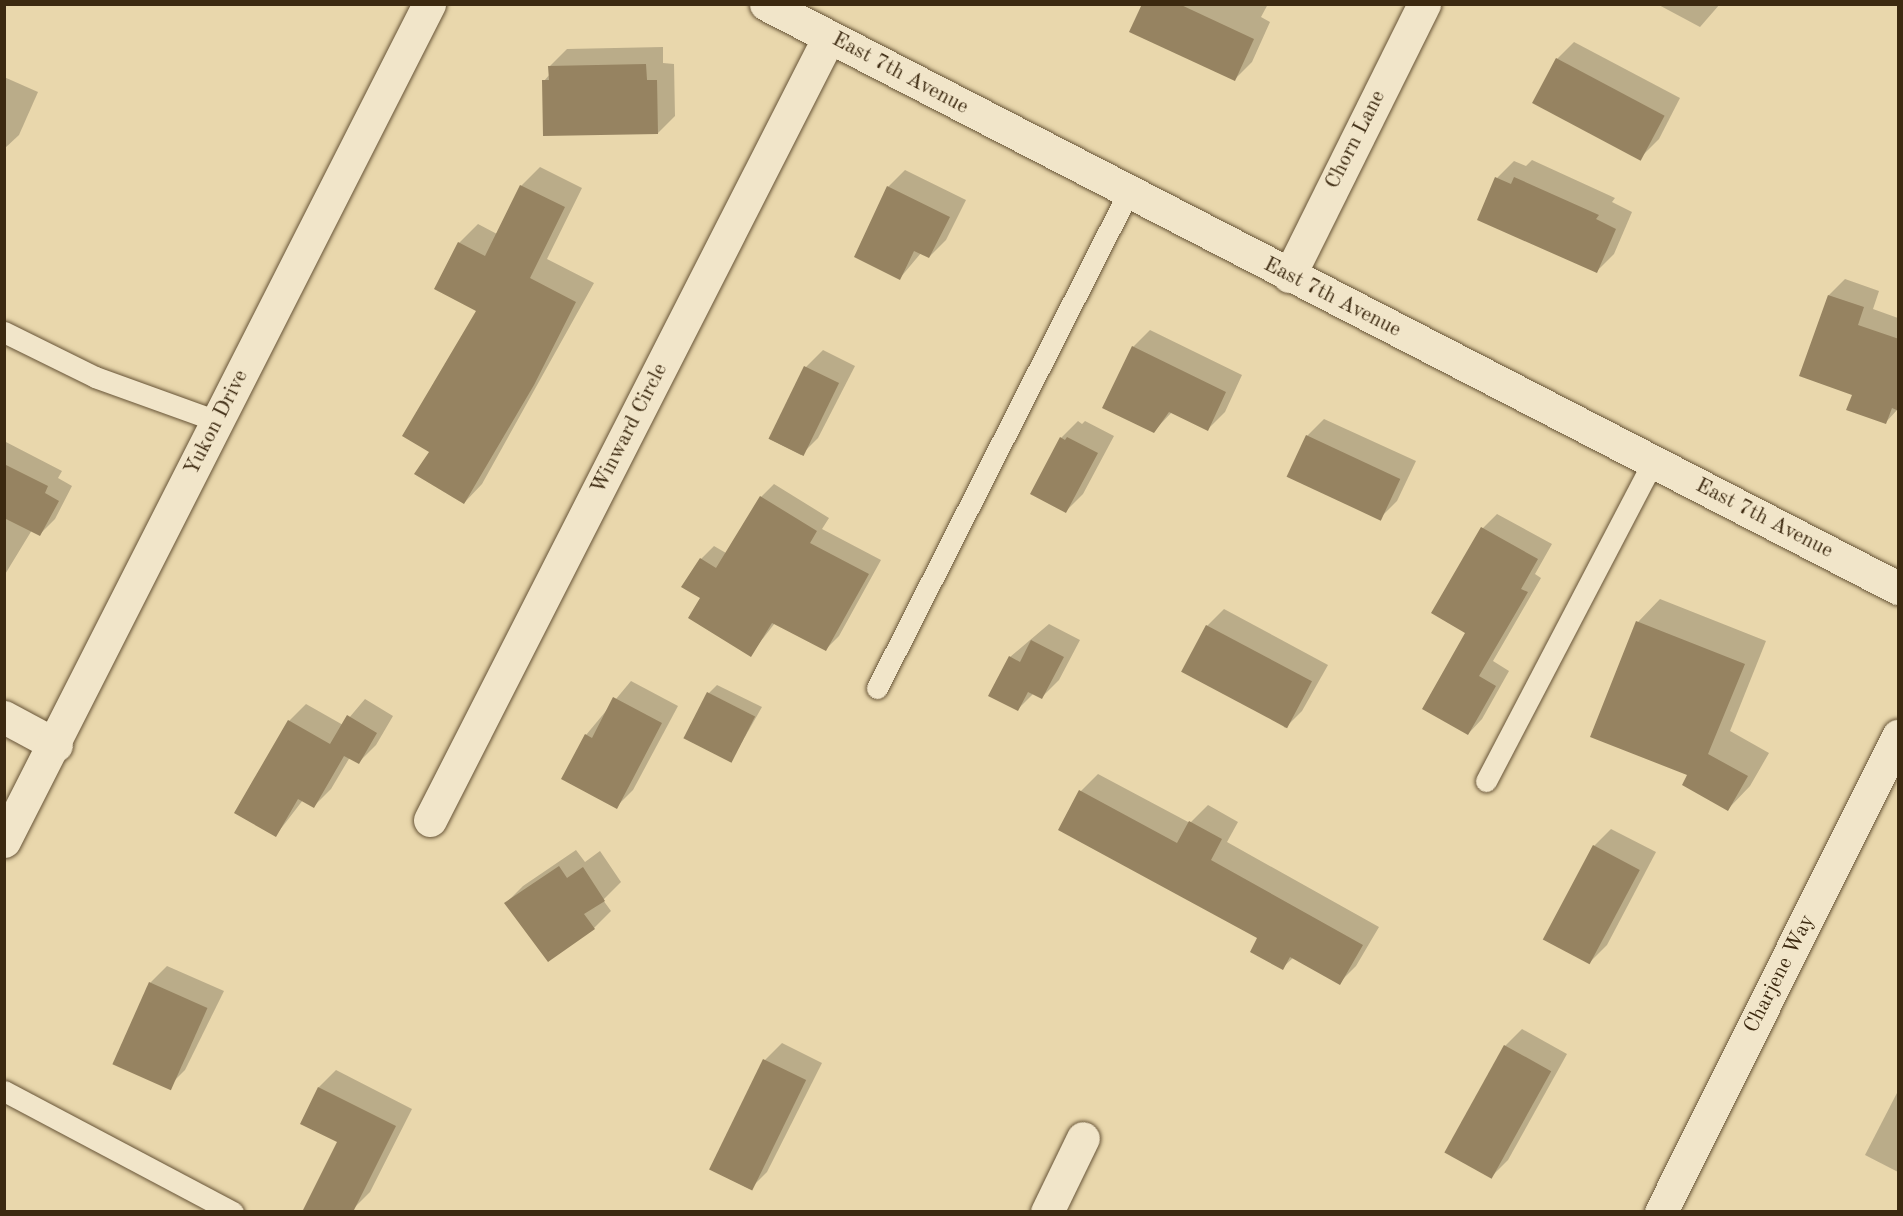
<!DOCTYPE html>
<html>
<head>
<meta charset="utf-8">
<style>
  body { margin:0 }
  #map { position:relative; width:1903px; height:1216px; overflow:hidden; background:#e9d7ac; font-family:"Old Standard TT",serif }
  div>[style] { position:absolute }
  .shadow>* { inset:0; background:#0003 }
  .building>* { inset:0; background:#968361; transform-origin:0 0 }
  .roads { filter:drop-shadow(0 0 2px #675437) drop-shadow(0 0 2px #675437) }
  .lane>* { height:21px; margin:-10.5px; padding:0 10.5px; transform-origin:10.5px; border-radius:10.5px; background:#f1e5c9 }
  .street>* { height:33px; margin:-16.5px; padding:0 16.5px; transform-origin:16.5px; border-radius:16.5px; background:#f1e5c9 }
  .secondary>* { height:33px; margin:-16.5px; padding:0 16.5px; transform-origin:16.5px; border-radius:16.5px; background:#f1e5c9 }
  span { translate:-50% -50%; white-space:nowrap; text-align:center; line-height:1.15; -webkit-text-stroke:4.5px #f1e5c9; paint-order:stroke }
  .street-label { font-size:21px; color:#3c2910 }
  .frame { position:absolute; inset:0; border:6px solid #3c2910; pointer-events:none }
</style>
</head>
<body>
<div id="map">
  <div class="shadow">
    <i style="clip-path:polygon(1144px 4px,1268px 4px,1261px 17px,1270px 22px,1252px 62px,1235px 79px)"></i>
    <i style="clip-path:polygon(1657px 4px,1720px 4px,1700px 27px)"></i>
    <i style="clip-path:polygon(1574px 42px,1680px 98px,1659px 139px,1642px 156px,1557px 59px)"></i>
    <i style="clip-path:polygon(663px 47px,663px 63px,674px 64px,675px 116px,658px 133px,544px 81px,550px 74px,550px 66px,567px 49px)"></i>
    <i style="clip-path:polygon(4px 77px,38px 92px,19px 135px,4px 149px)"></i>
    <i style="clip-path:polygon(1532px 160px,1615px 198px,1612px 202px,1632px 212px,1614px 254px,1597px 271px,1497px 178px,1514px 161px,1526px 166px)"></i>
    <i style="clip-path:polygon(540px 167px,582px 188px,547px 259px,594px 283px,482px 484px,464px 503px,431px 451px,478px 310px,459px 243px,478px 224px,497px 234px,521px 186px)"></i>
    <i style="clip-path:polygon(905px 170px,966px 200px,946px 240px,929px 257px,921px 253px,900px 278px,888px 187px)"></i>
    <i style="clip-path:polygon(1845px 279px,1879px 291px,1873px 309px,1898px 318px,1898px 409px,1886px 422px,1854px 394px,1829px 295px)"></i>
    <i style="clip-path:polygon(1150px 330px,1242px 375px,1225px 412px,1208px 429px,1172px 412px,1154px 431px,1133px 347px)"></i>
    <i style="clip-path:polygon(823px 350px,855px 366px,818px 438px,801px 455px,770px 439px,806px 367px)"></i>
    <i style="clip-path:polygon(1324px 419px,1416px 461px,1397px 501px,1380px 518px,1307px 436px)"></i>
    <i style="clip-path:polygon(1078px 421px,1082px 424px,1085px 421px,1114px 436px,1083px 494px,1066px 511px,1061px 438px)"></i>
    <i style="clip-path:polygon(4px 441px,62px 471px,58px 478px,72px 486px,55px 519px,40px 534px,32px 530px,4px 576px)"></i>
    <i style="clip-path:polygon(774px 484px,829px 518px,822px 529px,881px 560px,839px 636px,826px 649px,775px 623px,750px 655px,702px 597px,701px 559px,714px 546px,726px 553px,761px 497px)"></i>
    <i style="clip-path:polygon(1497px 514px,1552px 544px,1535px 574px,1541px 578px,1493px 661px,1509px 671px,1482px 719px,1468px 734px,1467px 632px,1483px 528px)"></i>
    <i style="clip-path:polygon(1660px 599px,1766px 641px,1730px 731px,1769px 753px,1750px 786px,1728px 809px,1689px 774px,1592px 736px,1638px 622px)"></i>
    <i style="clip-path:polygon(1224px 609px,1328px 665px,1302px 711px,1285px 728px,1207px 626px)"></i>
    <i style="clip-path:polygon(1049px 624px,1080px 640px,1059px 680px,1042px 697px,1034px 693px,1018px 709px,1010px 657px)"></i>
    <i style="clip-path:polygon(631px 681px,678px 706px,633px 790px,616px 807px,586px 735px)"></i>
    <i style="clip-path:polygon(717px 685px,762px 707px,731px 761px,709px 693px)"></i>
    <i style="clip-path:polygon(365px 699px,393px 716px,376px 745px,359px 762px,350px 757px,331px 789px,314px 806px,303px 800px,276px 835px,289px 721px,306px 704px,343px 725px)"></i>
    <i style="clip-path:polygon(1098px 774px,1190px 823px,1208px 805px,1238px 822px,1227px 842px,1379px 927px,1356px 966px,1339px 983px,1294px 957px,1282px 968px,1259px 938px,1060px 829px,1081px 791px)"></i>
    <i style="clip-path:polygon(1611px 829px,1656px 852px,1607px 945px,1590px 962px,1594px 846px)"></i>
    <i style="clip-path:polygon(576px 850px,585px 862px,600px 851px,621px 882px,603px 900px,611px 911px,594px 928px,506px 903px,523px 886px)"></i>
    <i style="clip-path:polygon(167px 966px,224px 991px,185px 1070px,168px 1087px,150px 983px)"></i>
    <i style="clip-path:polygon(1522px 1029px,1567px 1054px,1508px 1160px,1491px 1177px,1505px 1046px)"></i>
    <i style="clip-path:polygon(782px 1043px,822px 1063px,767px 1172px,750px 1189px,710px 1169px,765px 1060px)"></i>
    <i style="clip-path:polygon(336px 1070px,412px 1109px,370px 1192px,353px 1209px,339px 1141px,302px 1124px,319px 1087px)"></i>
    <i style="clip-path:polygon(1898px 1091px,1898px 1172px,1865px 1155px)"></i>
  </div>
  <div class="building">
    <i style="clip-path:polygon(1142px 4px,1179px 4px,1254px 39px,1235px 81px,1129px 32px)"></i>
    <i style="left:1556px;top:58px;width:123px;height:51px;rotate:28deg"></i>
    <i style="clip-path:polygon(646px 64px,647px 80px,657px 80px,658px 134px,543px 136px,542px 80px,549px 80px,548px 66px)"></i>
    <i style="clip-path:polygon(1495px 177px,1511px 184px,1514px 177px,1599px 215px,1596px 219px,1616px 229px,1597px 273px,1477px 220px)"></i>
    <i style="clip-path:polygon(520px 185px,565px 207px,530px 278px,576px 302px,534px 385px,464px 504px,414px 474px,429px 452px,402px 436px,476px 311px,434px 289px,458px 242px,485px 256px)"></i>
    <i style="clip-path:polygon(887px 186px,950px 217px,929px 258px,914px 251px,900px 280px,854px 257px)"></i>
    <i style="clip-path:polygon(1828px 295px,1864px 307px,1858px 325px,1899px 339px,1899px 411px,1892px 408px,1886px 424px,1846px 410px,1852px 395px,1799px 376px)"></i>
    <i style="clip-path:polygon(1132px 346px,1226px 392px,1208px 431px,1169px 412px,1154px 433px,1102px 408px)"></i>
    <i style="left:804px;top:366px;width:39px;height:81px;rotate:26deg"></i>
    <i style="left:1306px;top:435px;width:104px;height:46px;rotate:25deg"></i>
    <i style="clip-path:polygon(1060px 437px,1065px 440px,1067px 437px,1098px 453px,1066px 513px,1030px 494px)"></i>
    <i style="clip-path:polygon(4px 464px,48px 486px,45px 493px,59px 501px,40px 536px,4px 518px)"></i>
    <i style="clip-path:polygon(760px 496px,817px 531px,810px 543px,869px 574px,826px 651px,772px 623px,751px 657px,688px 618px,700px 598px,681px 587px,700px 558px,716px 568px)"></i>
    <i style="clip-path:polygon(1481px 527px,1538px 559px,1521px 589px,1528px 592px,1479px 676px,1496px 686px,1468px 735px,1422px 709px,1465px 633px,1431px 613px)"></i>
    <i style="clip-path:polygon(1636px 621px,1745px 664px,1708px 754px,1748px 776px,1728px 811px,1682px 785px,1687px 775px,1590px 737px)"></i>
    <i style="left:1206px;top:625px;width:120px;height:53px;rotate:28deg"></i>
    <i style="clip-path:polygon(1031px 640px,1064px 657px,1042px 699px,1028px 692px,1018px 711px,988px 696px,1009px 656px,1020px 662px)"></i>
    <i style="left:707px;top:692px;width:54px;height:52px;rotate:27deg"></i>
    <i style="clip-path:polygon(613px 697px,662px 723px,617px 809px,561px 779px,585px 734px,592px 738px)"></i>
    <i style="clip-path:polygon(347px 715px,377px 733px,359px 764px,344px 756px,314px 808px,298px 799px,276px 837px,234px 813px,288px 720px,330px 744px)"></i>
    <i style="clip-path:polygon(1079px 790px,1177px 843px,1189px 821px,1222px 839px,1211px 860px,1363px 945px,1340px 985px,1290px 957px,1283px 970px,1250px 952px,1257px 938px,1058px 830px)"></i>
    <i style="left:1593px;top:845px;width:53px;height:107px;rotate:28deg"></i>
    <i style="clip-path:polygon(559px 866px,567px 878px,583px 867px,605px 901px,584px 914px,595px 929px,548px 962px,504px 903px)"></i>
    <i style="left:149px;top:982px;width:64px;height:90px;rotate:24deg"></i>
    <i style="left:1504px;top:1045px;width:54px;height:123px;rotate:29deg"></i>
    <i style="left:763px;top:1059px;width:48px;height:123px;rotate:26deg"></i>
    <i style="clip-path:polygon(318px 1087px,396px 1126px,353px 1212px,302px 1212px,337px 1142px,300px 1124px)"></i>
  </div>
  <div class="roads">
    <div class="lane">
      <i style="left:4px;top:332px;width:102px;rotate:26.3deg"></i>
      <i style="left:95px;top:377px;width:130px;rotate:19.8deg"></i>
      <i style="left:877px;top:688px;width:555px;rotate:-63.11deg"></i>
      <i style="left:1486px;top:781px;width:361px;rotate:-62.4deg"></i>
      <i style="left:4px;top:1091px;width:259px;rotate:27.9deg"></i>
    </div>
    <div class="street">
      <i style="left:1289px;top:276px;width:304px;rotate:-63.6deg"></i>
      <i style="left:4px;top:717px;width:59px;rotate:28.3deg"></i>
      <i style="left:430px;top:820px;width:879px;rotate:-63deg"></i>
      <i style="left:4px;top:841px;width:939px;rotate:-63.08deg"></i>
      <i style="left:1047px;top:1212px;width:82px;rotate:-64.1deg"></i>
      <i style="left:1661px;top:1212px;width:532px;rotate:-63.53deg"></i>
    </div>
    <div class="secondary">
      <i style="left:766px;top:4px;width:1274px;rotate:27.29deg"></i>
    </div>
  </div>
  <div class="street-label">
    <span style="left:900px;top:74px;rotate:28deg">East 7th Avenue</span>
    <span style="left:1356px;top:140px;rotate:-63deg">Chorn Lane</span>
    <span style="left:1332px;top:298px;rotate:27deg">East 7th Avenue</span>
    <span style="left:217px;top:423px;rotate:-63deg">Yukon Drive</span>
    <span style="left:630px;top:429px;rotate:-63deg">Winward Circle</span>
    <span style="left:1764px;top:519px;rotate:27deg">East 7th Avenue</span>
    <span style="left:1780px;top:974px;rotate:-63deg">Charjene Way</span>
  </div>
  <div class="frame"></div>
</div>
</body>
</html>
